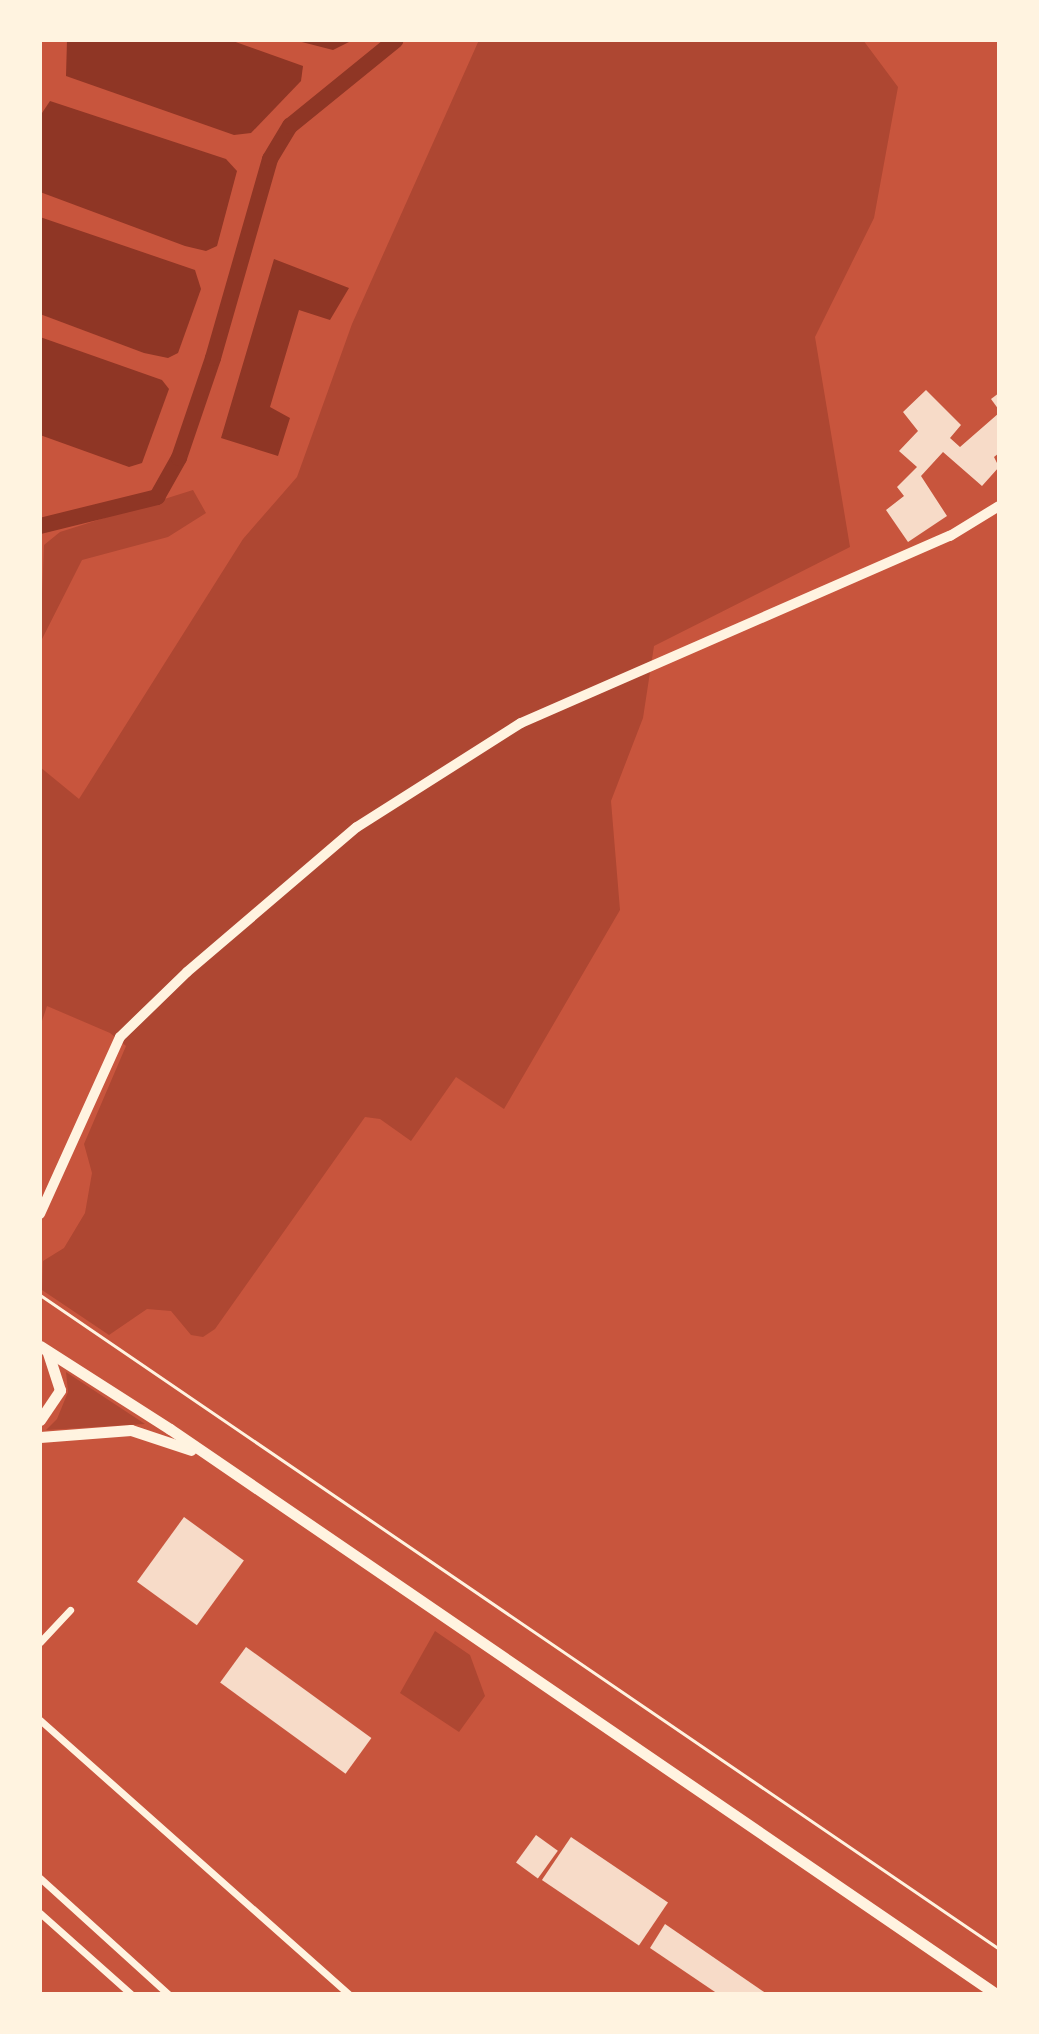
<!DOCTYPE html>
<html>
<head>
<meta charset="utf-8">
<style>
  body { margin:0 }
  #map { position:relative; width:1039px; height:2034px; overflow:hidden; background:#c8553d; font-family:"Source Sans 3",sans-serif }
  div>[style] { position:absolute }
  .green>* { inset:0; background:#ae4732 }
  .water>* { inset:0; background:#8f3625 }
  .canal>* { height:16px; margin:-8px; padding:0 8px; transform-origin:8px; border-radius:8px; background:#8f3625 }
  .building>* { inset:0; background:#f7dbc8; transform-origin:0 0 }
  .path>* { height:3px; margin:-1.5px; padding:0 1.5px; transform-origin:1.5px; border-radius:1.5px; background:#fff3e0 }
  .minor>* { height:7px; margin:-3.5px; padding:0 3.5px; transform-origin:3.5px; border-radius:3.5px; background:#fff3e0 }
  .secondary>* { height:10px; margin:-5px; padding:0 5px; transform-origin:5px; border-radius:5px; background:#fff3e0 }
  .primary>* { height:11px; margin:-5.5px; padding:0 5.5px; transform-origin:5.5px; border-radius:5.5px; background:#fff3e0 }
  span { translate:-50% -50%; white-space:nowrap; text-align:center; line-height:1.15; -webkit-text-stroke:7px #fff3e0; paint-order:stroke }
  .frame { position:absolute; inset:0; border:42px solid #fff3e0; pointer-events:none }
</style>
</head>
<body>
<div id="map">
  <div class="green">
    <i style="clip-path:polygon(479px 40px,863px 40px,898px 87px,874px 218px,815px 337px,850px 547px,654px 646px,643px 718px,611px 801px,620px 910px,504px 1109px,456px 1077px,411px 1141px,380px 1119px,365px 1117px,215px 1329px,203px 1337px,191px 1335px,171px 1311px,147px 1309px,109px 1335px,42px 1290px,43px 1261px,64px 1248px,85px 1213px,92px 1173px,84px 1144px,126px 1046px,110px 1033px,47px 1006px,40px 1027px,40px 767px,79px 799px,243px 539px,297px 477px,352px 324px)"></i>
    <i style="clip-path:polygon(193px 490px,206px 513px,168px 537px,82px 560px,40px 643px,44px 545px,60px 532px)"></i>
    <i style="clip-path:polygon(66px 1372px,145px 1424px,46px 1430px,57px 1419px,68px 1392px)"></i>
    <i style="clip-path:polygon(435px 1631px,470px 1655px,485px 1696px,459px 1732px,400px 1693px)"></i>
  </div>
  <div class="water">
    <i style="clip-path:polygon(67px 40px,230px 40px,303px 66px,301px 81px,251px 133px,234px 135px,66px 76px)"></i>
    <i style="clip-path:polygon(294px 40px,353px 40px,333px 50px)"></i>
    <i style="clip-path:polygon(50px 101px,226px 159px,237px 171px,217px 246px,206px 251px,185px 246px,40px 192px,40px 116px)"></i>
    <i style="clip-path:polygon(40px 217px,195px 270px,201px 289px,178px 353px,168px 358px,144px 353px,40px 314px)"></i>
    <i style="clip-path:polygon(274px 259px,349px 288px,330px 320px,299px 310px,270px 407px,290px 418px,278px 456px,221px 438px)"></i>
    <i style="clip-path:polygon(40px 337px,162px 380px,169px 389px,142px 463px,129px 467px,40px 435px)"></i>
  </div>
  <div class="canal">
    <i style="left:40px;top:526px;width:121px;rotate:-13.9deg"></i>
    <i style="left:157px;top:497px;width:45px;rotate:-60.6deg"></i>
    <i style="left:179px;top:458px;width:106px;rotate:-71.2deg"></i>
    <i style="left:213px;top:358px;width:207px;rotate:-74deg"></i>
    <i style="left:270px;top:159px;width:39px;rotate:-59deg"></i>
    <i style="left:290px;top:126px;width:136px;rotate:-39.1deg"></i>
  </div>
  <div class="building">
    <i style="clip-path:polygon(926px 390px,961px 425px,950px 438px,960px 447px,999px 413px,999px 453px,994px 457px,999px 467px,982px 486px,943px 452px,921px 476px,947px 516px,908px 542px,886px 510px,904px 496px,897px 487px,917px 467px,899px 451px,918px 431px,903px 412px)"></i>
    <i style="clip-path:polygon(999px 393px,999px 410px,991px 399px)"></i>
    <i style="left:184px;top:1517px;width:74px;height:80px;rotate:36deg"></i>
    <i style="left:246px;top:1647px;width:155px;height:44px;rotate:36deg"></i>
    <i style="left:536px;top:1835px;width:27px;height:34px;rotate:36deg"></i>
    <i style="left:571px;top:1837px;width:117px;height:52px;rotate:34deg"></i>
    <i style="clip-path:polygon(665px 1924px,767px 1994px,718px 1994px,650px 1948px)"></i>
  </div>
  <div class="path">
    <i style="left:40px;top:1295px;width:1161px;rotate:34.29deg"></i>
  </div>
  <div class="minor">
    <i style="left:40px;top:1642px;width:44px;rotate:-46.8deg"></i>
    <i style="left:40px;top:1720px;width:413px;rotate:41.6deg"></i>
    <i style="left:40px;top:1878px;width:173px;rotate:42.2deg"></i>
    <i style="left:40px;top:1913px;width:122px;rotate:41.7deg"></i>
  </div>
  <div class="secondary">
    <i style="left:40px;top:1214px;width:194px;rotate:-65.7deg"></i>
    <i style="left:120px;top:1037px;width:93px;rotate:-44.1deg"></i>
    <i style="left:187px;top:972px;width:223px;rotate:-40.5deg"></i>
    <i style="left:357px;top:827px;width:194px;rotate:-32.4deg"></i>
    <i style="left:521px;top:723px;width:468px;rotate:-23.6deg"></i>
    <i style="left:950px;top:536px;width:57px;rotate:-31.5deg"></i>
  </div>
  <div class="primary">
    <i style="left:40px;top:1346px;width:154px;rotate:32.6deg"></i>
    <i style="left:170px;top:1429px;width:1001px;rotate:34.37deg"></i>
    <i style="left:40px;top:1420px;width:36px;rotate:-56deg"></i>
    <i style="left:60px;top:1390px;width:40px;rotate:-108deg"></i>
    <i style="left:40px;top:1437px;width:91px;rotate:-4.4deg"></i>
    <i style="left:131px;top:1430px;width:63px;rotate:18.4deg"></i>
  </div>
  <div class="frame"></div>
</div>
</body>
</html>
